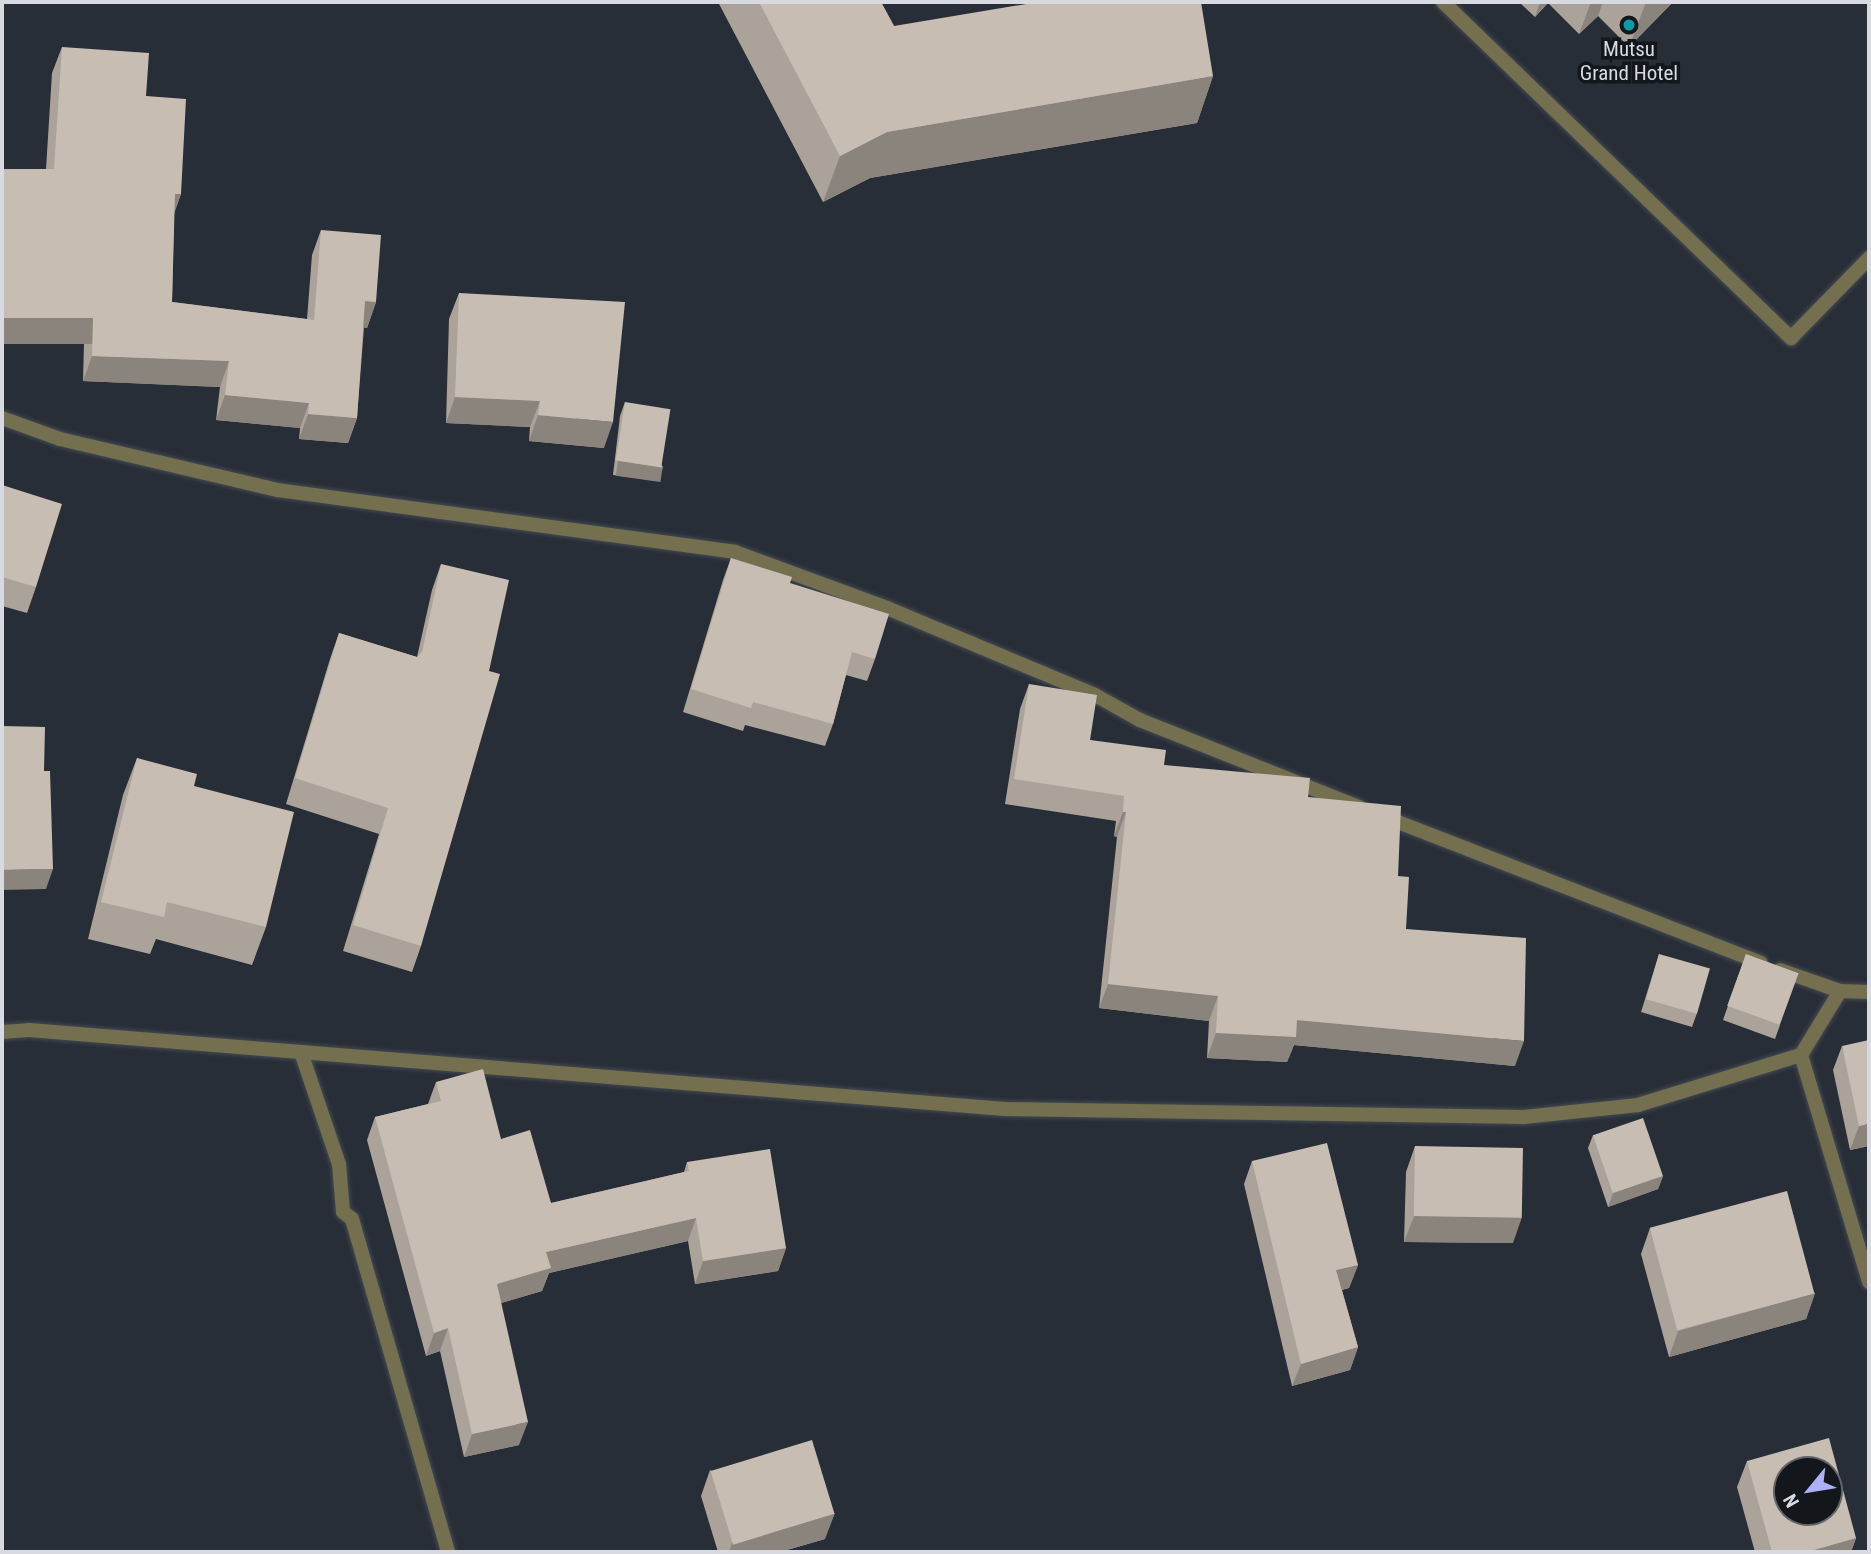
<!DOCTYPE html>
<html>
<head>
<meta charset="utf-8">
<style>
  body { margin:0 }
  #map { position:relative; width:1871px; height:1554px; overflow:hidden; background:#282e37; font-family:"Roboto Condensed",sans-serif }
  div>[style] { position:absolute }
  .roads { filter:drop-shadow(0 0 2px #444a52) drop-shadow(0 0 2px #444a52) }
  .service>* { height:14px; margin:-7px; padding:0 7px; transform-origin:7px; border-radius:7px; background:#746f4e }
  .minor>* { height:14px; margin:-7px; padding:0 7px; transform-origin:7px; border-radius:7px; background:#746f4e }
  .wall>* { inset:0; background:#aba39a }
  .shaded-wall>* { inset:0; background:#8b847d; transform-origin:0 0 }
  .building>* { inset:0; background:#c7bdb3; transform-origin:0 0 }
  .dots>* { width:19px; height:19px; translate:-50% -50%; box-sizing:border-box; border:4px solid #13161a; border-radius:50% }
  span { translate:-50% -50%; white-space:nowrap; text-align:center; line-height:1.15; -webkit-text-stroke:7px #13161a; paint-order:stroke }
  .poi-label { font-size:21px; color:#d7dae1 }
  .frame { position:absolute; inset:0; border:4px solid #d7dae1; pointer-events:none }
  .north { position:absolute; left:1773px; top:1456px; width:70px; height:70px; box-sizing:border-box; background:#13161a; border:2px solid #61646a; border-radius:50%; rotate:240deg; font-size:19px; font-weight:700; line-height:28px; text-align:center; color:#d7dae1 }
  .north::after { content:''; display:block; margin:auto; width:24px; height:32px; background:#afaefa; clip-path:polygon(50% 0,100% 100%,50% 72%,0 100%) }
</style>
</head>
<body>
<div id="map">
  <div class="roads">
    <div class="service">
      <i style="left:1443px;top:2px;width:484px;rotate:44deg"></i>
      <i style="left:1791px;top:338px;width:112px;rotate:-45.7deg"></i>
    </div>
    <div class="minor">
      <i style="left:2px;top:418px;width:62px;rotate:19.9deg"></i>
      <i style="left:60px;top:439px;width:224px;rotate:13.2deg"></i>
      <i style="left:278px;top:490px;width:461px;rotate:7.7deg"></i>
      <i style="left:735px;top:552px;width:162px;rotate:20.2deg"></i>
      <i style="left:887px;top:608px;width:225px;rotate:22.7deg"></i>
      <i style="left:1095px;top:695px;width:51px;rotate:29.1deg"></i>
      <i style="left:1140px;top:720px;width:236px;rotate:21.7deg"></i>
      <i style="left:1385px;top:817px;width:403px;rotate:21.2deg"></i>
      <i style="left:1780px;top:970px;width:64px;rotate:19.3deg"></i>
      <i style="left:1840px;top:991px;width:29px;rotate:2deg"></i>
      <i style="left:2px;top:1032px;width:27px;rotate:-4deg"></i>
      <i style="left:29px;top:1030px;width:979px;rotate:4.63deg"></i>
      <i style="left:1005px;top:1109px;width:519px;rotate:0.88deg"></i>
      <i style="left:1524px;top:1117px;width:115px;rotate:-6deg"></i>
      <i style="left:1638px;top:1105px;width:170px;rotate:-17.1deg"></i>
      <i style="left:1801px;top:1055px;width:75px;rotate:-58.6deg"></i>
      <i style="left:302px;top:1055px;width:115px;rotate:71.3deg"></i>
      <i style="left:339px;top:1164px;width:48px;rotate:85.2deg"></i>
      <i style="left:343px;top:1212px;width:11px;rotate:38deg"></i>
      <i style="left:352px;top:1219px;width:347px;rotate:73.9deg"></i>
      <i style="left:1801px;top:1055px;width:237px;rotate:73.3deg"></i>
    </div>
  </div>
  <div class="wall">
    <i style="clip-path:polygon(718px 2px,881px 2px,894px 26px,1213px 76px,1197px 123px,870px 178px,823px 202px)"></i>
    <i style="clip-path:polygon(1519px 2px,1673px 2px,1629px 47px,1598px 16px,1579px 34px,1548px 3px,1535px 17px)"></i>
    <i style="clip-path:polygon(62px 47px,146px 96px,181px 194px,174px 213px,172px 302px,307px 319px,312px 255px,321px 230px,376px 302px,367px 328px,364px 327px,357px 418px,348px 443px,299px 439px,300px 428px,216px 420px,220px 387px,83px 381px,84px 343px,2px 344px,2px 169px,46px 169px,52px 73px)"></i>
    <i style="clip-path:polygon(459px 293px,604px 448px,529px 441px,530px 427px,446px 423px,449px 319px)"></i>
    <i style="clip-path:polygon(625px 402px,663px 467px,658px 481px,613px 475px,620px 416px)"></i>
    <i style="clip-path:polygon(2px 485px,36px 587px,27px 613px,2px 606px)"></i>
    <i style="clip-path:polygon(731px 558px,875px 659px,867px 681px,846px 675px,833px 724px,825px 746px,745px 725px,743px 731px,683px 712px,723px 580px)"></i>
    <i style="clip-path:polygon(441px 564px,421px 946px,412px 972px,343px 951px,379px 834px,286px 804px,330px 659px,339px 633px,417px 657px,432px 590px)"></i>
    <i style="clip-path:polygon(1029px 684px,1090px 740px,1164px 765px,1308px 797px,1398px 876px,1406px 929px,1515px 1066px,1294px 1045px,1287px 1062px,1207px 1058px,1209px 1021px,1099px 1008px,1117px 837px,1114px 836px,1116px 821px,1005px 804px,1020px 709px)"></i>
    <i style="clip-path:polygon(137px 758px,194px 786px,266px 927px,252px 965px,156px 939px,150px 954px,88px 939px,123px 795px)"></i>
    <i style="clip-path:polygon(1659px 954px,1697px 1013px,1692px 1027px,1641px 1012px)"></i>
    <i style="clip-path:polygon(1746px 954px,1780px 1025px,1775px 1039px,1723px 1020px)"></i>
    <i style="clip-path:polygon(1842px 1046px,1869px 1146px,1850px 1150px,1833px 1070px)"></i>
    <i style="clip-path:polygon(436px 1082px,501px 1139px,551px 1203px,684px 1172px,687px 1162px,786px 1248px,778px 1271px,695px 1284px,688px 1241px,549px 1273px,542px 1291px,501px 1303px,519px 1445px,464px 1457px,440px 1351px,426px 1356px,367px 1140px,375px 1117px,428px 1104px)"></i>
    <i style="clip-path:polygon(1593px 1135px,1663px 1176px,1658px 1189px,1608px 1207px,1588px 1148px)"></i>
    <i style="clip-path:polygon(1415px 1146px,1513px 1243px,1404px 1242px,1406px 1172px)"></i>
    <i style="clip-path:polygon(1252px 1161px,1358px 1265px,1349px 1288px,1342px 1290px,1358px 1347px,1350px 1370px,1292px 1386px,1244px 1184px)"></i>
    <i style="clip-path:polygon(1650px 1228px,1815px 1293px,1806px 1319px,1669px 1357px,1641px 1254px)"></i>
    <i style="clip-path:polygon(1747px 1461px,1856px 1538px,1851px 1552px,1755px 1552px,1737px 1487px)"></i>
    <i style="clip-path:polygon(710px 1470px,825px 1539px,780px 1552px,718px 1552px,701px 1496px)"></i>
  </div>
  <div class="shaded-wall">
    <i style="clip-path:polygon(1540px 2px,1548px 2px,1535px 17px)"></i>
    <i style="clip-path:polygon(1591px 2px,1603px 2px,1598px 16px,1579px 34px)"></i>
    <i style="clip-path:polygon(1646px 2px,1673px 2px,1629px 47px)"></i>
    <i style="clip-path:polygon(1213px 76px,1197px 123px,870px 178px,823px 202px,840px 156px,887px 132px)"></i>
    <i style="clip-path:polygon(175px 194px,181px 194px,172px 220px)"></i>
    <i style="clip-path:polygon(365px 301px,376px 302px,367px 328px,356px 327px)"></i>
    <i style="left:2px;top:318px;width:91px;height:26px"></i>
    <i style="clip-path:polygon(92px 356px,229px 361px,220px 387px,83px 381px)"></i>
    <i style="clip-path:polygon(225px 395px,309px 403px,300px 428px,216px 420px)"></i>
    <i style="clip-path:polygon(455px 397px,540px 401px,530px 427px,446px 423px)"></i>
    <i style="clip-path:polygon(308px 414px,357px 418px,348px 443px,299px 439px)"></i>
    <i style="clip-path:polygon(538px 415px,613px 422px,604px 448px,529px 441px)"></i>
    <i style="left:618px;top:461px;width:45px;height:15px;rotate:8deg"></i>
    <i style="clip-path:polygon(1123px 812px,1126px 812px,1117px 837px,1114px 836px)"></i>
    <i style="clip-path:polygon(53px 869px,46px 889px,2px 890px,2px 870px)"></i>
    <i style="clip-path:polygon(1108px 984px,1218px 996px,1209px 1021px,1099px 1008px)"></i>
    <i style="clip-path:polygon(1297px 1020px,1524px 1041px,1515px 1066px,1294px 1045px,1287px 1062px,1207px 1058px,1216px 1033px)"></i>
    <i style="clip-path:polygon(1869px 1124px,1869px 1146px,1850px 1150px,1859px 1126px)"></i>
    <i style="clip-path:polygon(1663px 1176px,1658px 1189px,1608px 1207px,1613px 1193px)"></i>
    <i style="clip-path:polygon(1414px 1216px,1522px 1217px,1513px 1243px,1404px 1242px)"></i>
    <i style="clip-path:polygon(696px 1218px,688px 1241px,549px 1273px,542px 1291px,488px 1307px,497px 1284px,546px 1252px)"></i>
    <i style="clip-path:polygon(786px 1248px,778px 1271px,695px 1284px,703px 1261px)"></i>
    <i style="clip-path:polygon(1358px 1265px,1349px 1288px,1328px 1293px,1336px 1270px)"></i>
    <i style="clip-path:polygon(1815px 1293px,1806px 1319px,1669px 1357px,1678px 1331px)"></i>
    <i style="clip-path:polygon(448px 1328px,440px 1351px,426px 1356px,434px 1333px)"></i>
    <i style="clip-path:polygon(1358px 1347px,1350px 1370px,1292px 1386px,1301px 1364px)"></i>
    <i style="clip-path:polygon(528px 1422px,519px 1445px,464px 1457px,472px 1434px)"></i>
    <i style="clip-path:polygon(835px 1513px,825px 1539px,780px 1552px,729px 1552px,732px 1543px)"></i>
    <i style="clip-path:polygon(1856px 1538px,1851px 1552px,1807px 1552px)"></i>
  </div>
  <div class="building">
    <i style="clip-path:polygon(759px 2px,881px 2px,894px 26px,1038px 2px,1201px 2px,1213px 76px,887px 132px,840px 156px)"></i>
    <i style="clip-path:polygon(62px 47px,149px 53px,146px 96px,186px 99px,181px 194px,175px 194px,172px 302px,314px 320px,321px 230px,381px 235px,376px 302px,365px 301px,357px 418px,308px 414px,309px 403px,225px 395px,229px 361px,92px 356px,93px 318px,2px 318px,2px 169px,54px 169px)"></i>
    <i style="clip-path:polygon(459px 293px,625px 302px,613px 422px,538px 415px,540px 401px,455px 397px)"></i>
    <i style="left:625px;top:402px;width:46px;height:59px;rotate:9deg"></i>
    <i style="clip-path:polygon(2px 485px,62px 504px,36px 587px,2px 577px)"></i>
    <i style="clip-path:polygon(731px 558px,792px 577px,790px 583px,889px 614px,875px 659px,852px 652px,833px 724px,753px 702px,751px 708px,691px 689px)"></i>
    <i style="clip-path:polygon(441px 564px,509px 580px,489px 671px,500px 674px,421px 946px,353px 925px,388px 808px,295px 778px,339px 633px,417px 657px,422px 652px)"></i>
    <i style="clip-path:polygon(1029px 684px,1097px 695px,1090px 740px,1166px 750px,1164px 765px,1310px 778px,1308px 797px,1401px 806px,1398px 876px,1409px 877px,1406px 929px,1526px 938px,1524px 1041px,1297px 1020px,1296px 1037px,1216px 1033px,1218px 996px,1108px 984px,1126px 812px,1123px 812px,1124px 796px,1014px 779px)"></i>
    <i style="clip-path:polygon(2px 726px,45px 727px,44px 771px,50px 771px,53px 869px,2px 870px)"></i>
    <i style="clip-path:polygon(137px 758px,197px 774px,194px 786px,294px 812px,266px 927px,167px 902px,164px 917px,101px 902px)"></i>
    <i style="left:1659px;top:954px;width:53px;height:47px;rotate:16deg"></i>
    <i style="left:1746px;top:954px;width:56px;height:55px;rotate:20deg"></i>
    <i style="clip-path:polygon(1869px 1040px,1869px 1124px,1859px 1126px,1842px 1046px)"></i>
    <i style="clip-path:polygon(483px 1069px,501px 1139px,530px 1130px,551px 1203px,689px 1171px,687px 1162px,770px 1149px,786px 1248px,703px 1261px,696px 1218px,546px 1252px,551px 1268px,497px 1284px,528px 1422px,472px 1434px,448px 1328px,434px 1333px,375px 1117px,441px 1101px,436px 1082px)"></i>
    <i style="left:1643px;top:1118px;width:61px;height:53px;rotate:71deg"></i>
    <i style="clip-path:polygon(1327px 1143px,1358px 1265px,1336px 1270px,1358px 1347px,1301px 1364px,1252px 1161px)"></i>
    <i style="left:1415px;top:1146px;width:108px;height:70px;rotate:1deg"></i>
    <i style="left:1787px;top:1191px;width:106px;height:142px;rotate:75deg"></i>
    <i style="clip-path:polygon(evenodd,1829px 1438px,1856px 1538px,1807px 1552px,1772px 1552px,1747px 1461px,1829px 1438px,1787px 1470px,1829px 1470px,1829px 1512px,1787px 1512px,1787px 1470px)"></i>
    <i style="left:812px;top:1440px;width:77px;height:106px;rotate:73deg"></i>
  </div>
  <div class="dots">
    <i style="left:1629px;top:25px;background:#0f9aa8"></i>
  </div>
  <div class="poi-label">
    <span style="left:1629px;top:61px">Mutsu<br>Grand Hotel</span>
  </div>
  <div class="frame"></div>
  <div class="north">N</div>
</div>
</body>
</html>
